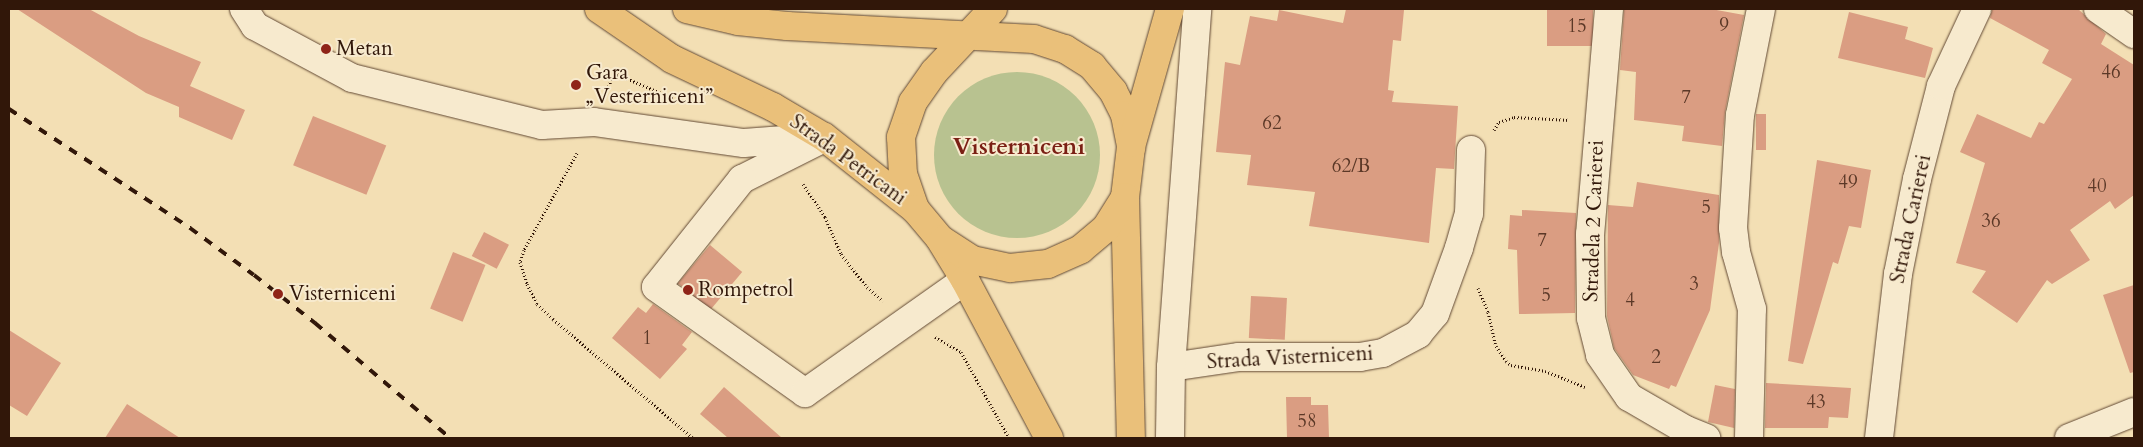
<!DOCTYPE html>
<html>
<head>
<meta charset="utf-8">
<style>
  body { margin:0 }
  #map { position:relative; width:2143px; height:447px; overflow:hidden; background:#f3dfb4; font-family:Cardo,serif }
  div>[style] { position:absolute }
  .green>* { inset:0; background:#b8c290 }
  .round { border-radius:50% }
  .building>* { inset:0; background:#da9d82; transform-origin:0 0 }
  .path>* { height:3px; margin-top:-1.5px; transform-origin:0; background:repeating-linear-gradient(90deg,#311709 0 1px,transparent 0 3.5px) }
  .roads { filter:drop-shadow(0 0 1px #624934) drop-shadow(0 0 1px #624934) }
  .minor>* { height:28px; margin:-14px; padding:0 14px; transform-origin:14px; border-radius:14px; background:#f7eace }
  .major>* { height:28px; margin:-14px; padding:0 14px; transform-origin:14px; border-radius:14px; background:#eac07a }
  .rail>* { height:4px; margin-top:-2px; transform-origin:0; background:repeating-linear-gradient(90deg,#311709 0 9px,transparent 0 18px) }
  .dots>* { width:14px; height:14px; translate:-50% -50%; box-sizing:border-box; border:2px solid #f7eace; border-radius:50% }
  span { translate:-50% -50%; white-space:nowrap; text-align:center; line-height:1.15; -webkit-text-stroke:4px #f7eace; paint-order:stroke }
  .number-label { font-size:19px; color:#5b3827 }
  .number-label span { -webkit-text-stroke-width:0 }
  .poi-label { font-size:21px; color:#311709 }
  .left { translate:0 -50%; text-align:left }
  .street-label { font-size:21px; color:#311709 }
  .quarter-label { font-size:24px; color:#7a1f14; font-weight:700 }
  .frame { position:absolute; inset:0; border:10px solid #311709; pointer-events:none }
</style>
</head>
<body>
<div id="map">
  <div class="green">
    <i class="round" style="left:934px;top:72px;width:166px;height:166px"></i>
  </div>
  <div class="building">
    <i style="clip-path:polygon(17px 9px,89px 9px,139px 36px,201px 62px,190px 86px,245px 110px,232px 140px,179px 117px,179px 107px,146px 93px)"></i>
    <i style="clip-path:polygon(1346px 9px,1404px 10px,1401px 41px,1393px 40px,1388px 90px,1394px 91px,1392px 102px,1458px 106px,1454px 169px,1436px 168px,1429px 243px,1309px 226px,1315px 192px,1247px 185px,1251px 155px,1216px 152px,1225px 62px,1240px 65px,1250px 16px,1277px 21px,1279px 10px,1343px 23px)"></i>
    <i style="left:1547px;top:9px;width:46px;height:37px"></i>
    <i style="clip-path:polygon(1624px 9px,1711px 9px,1744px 15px,1725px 112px,1722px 146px,1682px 141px,1684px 126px,1634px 120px,1636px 72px,1620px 70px)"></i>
    <i style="clip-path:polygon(1992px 9px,2078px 9px,2106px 34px,2101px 44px,2134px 65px,2134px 195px,2115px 209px,2110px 201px,2070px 230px,2090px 260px,2052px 284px,2047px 280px,2017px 323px,1972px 292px,1986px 271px,1956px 263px,1985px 163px,1960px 152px,1977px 114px,2031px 138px,2039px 122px,2044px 124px,2072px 79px,2042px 63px,2049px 50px,1990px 18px)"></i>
    <i style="clip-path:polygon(1849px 12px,1908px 27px,1905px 39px,1933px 48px,1925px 78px,1838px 58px)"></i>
    <i style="left:1756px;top:114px;width:10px;height:36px"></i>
    <i style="left:313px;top:116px;width:79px;height:53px;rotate:22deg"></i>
    <i style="clip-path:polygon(1817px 160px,1871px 170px,1861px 228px,1849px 226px,1838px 264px,1833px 262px,1803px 364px,1788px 361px)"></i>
    <i style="clip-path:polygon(1637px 182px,1719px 195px,1719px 243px,1710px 310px,1676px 387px,1671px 385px,1669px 389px,1633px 375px,1614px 348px,1607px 316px,1608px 205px,1633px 207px)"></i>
    <i style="clip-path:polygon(1522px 210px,1576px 213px,1575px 313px,1519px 314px,1517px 250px,1508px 249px,1510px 215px,1522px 216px)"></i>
    <i style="left:484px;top:232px;width:28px;height:27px;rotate:27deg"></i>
    <i style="left:710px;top:245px;width:42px;height:50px;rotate:40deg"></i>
    <i style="left:453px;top:252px;width:35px;height:61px;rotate:22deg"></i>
    <i style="clip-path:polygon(2134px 285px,2134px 372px,2130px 373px,2103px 295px)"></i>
    <i style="left:1251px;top:296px;width:36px;height:42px;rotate:3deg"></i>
    <i style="clip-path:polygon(653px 304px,692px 332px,682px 345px,687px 349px,660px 379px,612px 338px,638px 307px,646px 313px)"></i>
    <i style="clip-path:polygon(9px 330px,61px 363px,27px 416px,9px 405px)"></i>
    <i style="clip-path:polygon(1766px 383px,1851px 388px,1848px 418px,1829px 417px,1828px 428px,1765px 428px)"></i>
    <i style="clip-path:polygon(1715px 385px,1735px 389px,1734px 428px,1708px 422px)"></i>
    <i style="clip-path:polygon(724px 387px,782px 438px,728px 438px,700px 414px)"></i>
    <i style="clip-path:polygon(1286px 397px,1311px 397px,1311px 405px,1328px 405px,1329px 438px,1287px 438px)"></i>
    <i style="clip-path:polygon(127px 404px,180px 438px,105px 438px)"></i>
  </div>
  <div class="path">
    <i style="left:606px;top:93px;width:22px;rotate:-68deg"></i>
    <i style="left:614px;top:73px;width:72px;rotate:23deg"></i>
    <i style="left:1494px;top:130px;width:9px;rotate:-58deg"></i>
    <i style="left:1499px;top:122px;width:16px;rotate:-18deg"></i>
    <i style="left:1514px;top:117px;width:56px;rotate:3.1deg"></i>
    <i style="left:577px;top:153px;width:111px;rotate:118.7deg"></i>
    <i style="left:524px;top:250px;width:13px;rotate:108deg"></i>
    <i style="left:520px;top:262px;width:23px;rotate:72deg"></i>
    <i style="left:527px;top:284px;width:22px;rotate:63deg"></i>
    <i style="left:537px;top:304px;width:22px;rotate:43deg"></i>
    <i style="left:553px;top:319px;width:184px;rotate:40.4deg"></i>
    <i style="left:803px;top:184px;width:40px;rotate:56deg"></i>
    <i style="left:825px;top:217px;width:40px;rotate:66.6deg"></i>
    <i style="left:841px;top:254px;width:42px;rotate:51.8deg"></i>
    <i style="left:867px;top:287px;width:21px;rotate:41deg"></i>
    <i style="left:1478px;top:288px;width:26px;rotate:67deg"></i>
    <i style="left:1488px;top:312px;width:35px;rotate:77deg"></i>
    <i style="left:1496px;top:346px;width:18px;rotate:56deg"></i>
    <i style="left:1506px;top:361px;width:6px;rotate:39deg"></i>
    <i style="left:1511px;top:365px;width:35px;rotate:10deg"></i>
    <i style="left:1545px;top:371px;width:43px;rotate:21.8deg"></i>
    <i style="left:935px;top:337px;width:30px;rotate:30deg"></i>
    <i style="left:961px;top:352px;width:98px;rotate:60.8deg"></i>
  </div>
  <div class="roads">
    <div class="minor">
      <i style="left:244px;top:9px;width:20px;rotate:57deg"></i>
      <i style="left:255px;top:26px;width:110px;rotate:28.2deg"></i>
      <i style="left:352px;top:78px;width:196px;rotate:13.9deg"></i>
      <i style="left:542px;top:125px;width:52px;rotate:-3.3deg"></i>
      <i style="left:594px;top:122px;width:151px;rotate:8deg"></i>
      <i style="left:744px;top:143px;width:80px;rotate:-4.3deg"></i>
      <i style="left:1609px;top:9px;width:226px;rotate:94.8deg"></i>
      <i style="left:1590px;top:234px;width:84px;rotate:89.3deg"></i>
      <i style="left:1591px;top:318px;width:38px;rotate:76deg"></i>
      <i style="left:1600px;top:355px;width:51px;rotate:55.4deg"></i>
      <i style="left:1629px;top:397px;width:66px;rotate:30.1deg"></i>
      <i style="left:1686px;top:430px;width:22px;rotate:22deg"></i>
      <i style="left:2098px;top:9px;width:44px;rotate:34.8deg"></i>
      <i style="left:816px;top:142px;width:83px;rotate:153.4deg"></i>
      <i style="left:742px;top:179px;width:138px;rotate:128.5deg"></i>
      <i style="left:656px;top:287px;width:183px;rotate:35.4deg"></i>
      <i style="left:805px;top:393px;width:196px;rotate:-35.2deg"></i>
      <i style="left:1171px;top:367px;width:69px;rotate:-8.4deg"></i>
      <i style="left:1239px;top:357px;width:121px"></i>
      <i style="left:1360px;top:357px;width:23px;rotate:-10deg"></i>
      <i style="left:1383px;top:353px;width:40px;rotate:-28deg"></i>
      <i style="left:1418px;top:334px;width:26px;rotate:-50deg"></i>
      <i style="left:1435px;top:314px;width:70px;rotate:-70deg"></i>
      <i style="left:1459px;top:248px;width:35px;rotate:-74deg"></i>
      <i style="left:1469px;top:214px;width:64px;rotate:-88.2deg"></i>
      <i style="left:1170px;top:438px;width:71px;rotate:-89.2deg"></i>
      <i style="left:1171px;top:367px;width:359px;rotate:-85.8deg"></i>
      <i style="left:1749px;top:438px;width:129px;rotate:-88.7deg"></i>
      <i style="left:1752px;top:309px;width:59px;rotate:-105.7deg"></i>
      <i style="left:1736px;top:252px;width:24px;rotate:-97deg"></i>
      <i style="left:1733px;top:228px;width:113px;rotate:-86.5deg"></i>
      <i style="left:1740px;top:115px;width:108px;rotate:-78.8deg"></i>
      <i style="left:1879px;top:438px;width:165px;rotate:-83.4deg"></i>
      <i style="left:1898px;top:274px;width:97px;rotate:-78.7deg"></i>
      <i style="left:1917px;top:179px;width:96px;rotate:-75.5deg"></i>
      <i style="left:1941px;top:86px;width:85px;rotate:-64.9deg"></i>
      <i style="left:2069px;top:438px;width:70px;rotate:-21.8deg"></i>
    </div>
    <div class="major">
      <i style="left:599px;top:9px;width:88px;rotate:34.4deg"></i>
      <i style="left:672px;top:59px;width:112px;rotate:25.4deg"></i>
      <i style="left:773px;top:107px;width:59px;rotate:30.5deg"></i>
      <i style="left:824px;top:137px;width:116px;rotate:38.4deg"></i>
      <i style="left:687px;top:9px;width:52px;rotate:13.2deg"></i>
      <i style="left:738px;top:21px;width:49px;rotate:5.8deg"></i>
      <i style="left:787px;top:26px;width:247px;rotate:3deg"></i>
      <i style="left:1034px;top:39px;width:33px;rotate:18deg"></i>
      <i style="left:1065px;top:49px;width:32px;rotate:32deg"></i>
      <i style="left:1092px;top:66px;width:33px;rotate:50deg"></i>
      <i style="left:1113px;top:91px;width:27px;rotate:63deg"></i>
      <i style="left:1125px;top:115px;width:33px;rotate:79deg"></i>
      <i style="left:1131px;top:147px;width:50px;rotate:96.8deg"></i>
      <i style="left:1125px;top:197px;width:241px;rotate:88.6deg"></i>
      <i style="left:993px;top:9px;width:86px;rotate:133.1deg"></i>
      <i style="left:934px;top:72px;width:37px;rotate:125deg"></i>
      <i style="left:913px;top:102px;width:37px;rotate:109deg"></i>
      <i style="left:901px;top:137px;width:37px;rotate:87deg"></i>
      <i style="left:903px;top:174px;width:37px;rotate:71deg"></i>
      <i style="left:915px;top:209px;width:39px;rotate:50deg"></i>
      <i style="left:940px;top:239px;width:48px;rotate:58.6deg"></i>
      <i style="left:965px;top:280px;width:179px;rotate:62deg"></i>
      <i style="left:1132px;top:143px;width:139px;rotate:-74.2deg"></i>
      <i style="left:943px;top:241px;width:35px;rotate:33deg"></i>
      <i style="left:972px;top:260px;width:39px;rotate:12deg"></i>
      <i style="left:1010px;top:268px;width:38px;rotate:-6deg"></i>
      <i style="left:1048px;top:264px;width:36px;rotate:-24deg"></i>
      <i style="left:1081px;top:249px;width:33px;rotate:-40deg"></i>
      <i style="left:1106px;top:228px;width:36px;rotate:-58deg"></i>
    </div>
  </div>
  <div class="rail">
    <i style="left:9px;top:109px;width:217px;rotate:33.3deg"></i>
    <i style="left:190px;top:228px;width:79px;rotate:36.3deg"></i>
    <i style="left:254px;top:275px;width:78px;rotate:38.2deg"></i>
    <i style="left:315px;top:323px;width:177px;rotate:40.4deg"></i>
  </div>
  <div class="dots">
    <i style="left:326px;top:49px;background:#8f2418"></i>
    <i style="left:576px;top:85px;background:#8f2418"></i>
    <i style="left:688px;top:290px;background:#8f2418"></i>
    <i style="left:278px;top:294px;background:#8f2418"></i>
  </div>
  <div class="number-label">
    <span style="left:1724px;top:26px">9</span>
    <span style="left:1577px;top:27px">15</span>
    <span style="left:2111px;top:73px">46</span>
    <span style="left:1686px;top:98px">7</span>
    <span style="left:1272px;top:124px">62</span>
    <span style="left:1351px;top:167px">62/B</span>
    <span style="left:1848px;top:183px">49</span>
    <span style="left:2097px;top:187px">40</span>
    <span style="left:1706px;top:208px">5</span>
    <span style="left:1991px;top:222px">36</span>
    <span style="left:1542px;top:241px">7</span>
    <span style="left:1694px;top:285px">3</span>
    <span style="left:1546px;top:296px">5</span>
    <span style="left:1630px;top:301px">4</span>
    <span style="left:647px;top:339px">1</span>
    <span style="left:1656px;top:358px">2</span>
    <span style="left:1816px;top:403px">43</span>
    <span style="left:1307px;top:422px">58</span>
  </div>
  <div class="poi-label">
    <span class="left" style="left:336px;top:49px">Metan</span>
    <span class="left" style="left:586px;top:85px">Gara<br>„Vesterniceni”</span>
    <span class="left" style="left:698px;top:290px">Rompetrol</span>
    <span class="left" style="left:289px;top:294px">Visterniceni</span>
  </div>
  <div class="street-label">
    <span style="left:848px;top:160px;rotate:36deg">Strada Petricani</span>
    <span style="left:1911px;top:219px;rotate:-78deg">Strada Carierei</span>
    <span style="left:1594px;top:221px;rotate:-88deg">Stradela 2 Carierei</span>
    <span style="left:1290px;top:358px;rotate:-3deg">Strada Visterniceni</span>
  </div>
  <div class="quarter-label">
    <span style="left:1019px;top:147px">Visterniceni</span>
  </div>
  <div class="frame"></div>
</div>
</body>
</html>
